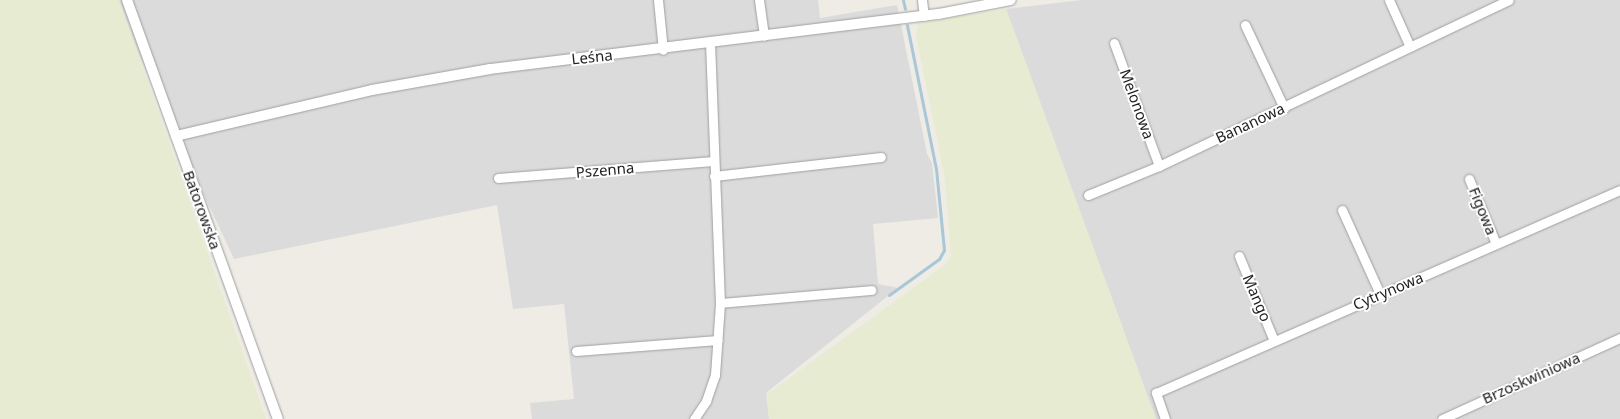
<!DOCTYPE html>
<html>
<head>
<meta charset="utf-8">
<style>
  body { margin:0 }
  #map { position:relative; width:1620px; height:419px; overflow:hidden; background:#eeece5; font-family:"Noto Sans",sans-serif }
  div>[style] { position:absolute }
  .residential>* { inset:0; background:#dcdbdb }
  .farmland>* { inset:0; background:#e6ebd2 }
  .stream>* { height:3px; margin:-1.5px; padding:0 1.5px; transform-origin:1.5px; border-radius:1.5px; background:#a9c7d7 }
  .roads { filter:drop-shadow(0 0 1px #9f9f9f) drop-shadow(0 0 1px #9f9f9f) }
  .minor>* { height:9px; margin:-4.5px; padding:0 4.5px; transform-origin:4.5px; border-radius:4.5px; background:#fff }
  .tertiary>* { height:10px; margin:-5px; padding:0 5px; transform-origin:5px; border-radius:5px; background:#fff }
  span { translate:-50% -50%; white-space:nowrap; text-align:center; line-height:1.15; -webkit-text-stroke:4px #fff; paint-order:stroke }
  .street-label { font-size:15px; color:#1e1e1e }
</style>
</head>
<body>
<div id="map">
  <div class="residential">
    <i style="clip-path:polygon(119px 0,818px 0,820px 18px,897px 5px,927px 154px,932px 163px,938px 218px,873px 224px,878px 284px,898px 288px,767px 392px,769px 419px,532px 419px,530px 403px,574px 399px,564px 304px,513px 309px,497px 205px,234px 259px,140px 57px)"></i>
    <i style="clip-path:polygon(1082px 0,1620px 0,1620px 419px,1156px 419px,1006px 9px)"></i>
  </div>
  <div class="farmland">
    <i style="clip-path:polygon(0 0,119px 0,266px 419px,0 419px)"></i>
    <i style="clip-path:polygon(1006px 9px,1156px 419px,769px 419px,766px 395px,945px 265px,951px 256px,945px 178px,916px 35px,918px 23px)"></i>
  </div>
  <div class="stream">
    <i style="left:903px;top:0;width:9px;rotate:77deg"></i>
    <i style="left:889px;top:295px;width:62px;rotate:-35.8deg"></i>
    <i style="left:939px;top:259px;width:10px;rotate:-61deg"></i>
    <i style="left:944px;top:250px;width:81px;rotate:-95.6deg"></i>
    <i style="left:936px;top:169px;width:147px;rotate:-101.4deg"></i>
  </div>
  <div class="roads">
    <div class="minor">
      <i style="left:658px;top:0;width:50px;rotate:84.3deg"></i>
      <i style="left:759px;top:0;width:36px;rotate:82deg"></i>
      <i style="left:922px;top:0;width:16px;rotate:83deg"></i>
      <i style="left:1389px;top:0;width:51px;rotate:65.9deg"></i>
      <i style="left:1245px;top:25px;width:92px;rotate:64.8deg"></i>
      <i style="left:1114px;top:43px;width:131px;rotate:69.9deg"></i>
      <i style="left:714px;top:176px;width:168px;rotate:-6.5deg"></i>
      <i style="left:498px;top:178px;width:216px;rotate:-4.5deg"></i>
      <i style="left:1469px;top:179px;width:70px;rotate:67.4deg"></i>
      <i style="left:1088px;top:195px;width:77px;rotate:-22.2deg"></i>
      <i style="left:1159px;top:166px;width:387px;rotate:-25.4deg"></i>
      <i style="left:1342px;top:210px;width:92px;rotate:65.7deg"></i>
      <i style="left:1239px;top:256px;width:92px;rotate:67.6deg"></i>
      <i style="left:720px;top:303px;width:152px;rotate:-4.9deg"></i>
      <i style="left:576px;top:351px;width:142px;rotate:-4.4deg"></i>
      <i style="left:694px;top:419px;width:22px;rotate:-56deg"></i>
      <i style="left:706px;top:401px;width:28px;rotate:-71deg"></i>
      <i style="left:715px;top:375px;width:72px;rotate:-86deg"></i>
      <i style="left:720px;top:303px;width:259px;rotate:-92.2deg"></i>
      <i style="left:1165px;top:419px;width:28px;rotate:-109deg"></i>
      <i style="left:1156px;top:393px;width:506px;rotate:-23.63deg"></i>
      <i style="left:1442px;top:419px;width:196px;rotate:-24.5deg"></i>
    </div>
    <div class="tertiary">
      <i style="left:127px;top:0;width:445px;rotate:70.2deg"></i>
      <i style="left:176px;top:136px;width:201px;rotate:-13.2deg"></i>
      <i style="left:372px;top:90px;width:120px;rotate:-10.1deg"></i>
      <i style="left:490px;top:69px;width:452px;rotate:-7deg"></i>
      <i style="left:939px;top:14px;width:73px;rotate:-11deg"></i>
    </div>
  </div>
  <div class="street-label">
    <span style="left:592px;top:57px;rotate:-6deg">Leśna</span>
    <span style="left:1137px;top:104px;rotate:70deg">Melonowa</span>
    <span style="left:1250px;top:123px;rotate:-25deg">Bananowa</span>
    <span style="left:605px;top:170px;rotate:-5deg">Pszenna</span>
    <span style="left:202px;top:210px;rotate:70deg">Batorowska</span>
    <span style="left:1483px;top:211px;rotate:68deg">Figowa</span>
    <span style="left:1388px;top:291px;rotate:-23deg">Cytrynowa</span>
    <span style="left:1257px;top:298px;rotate:67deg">Mango</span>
    <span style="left:1531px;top:378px;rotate:-24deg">Brzoskwiniowa</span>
  </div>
</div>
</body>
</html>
